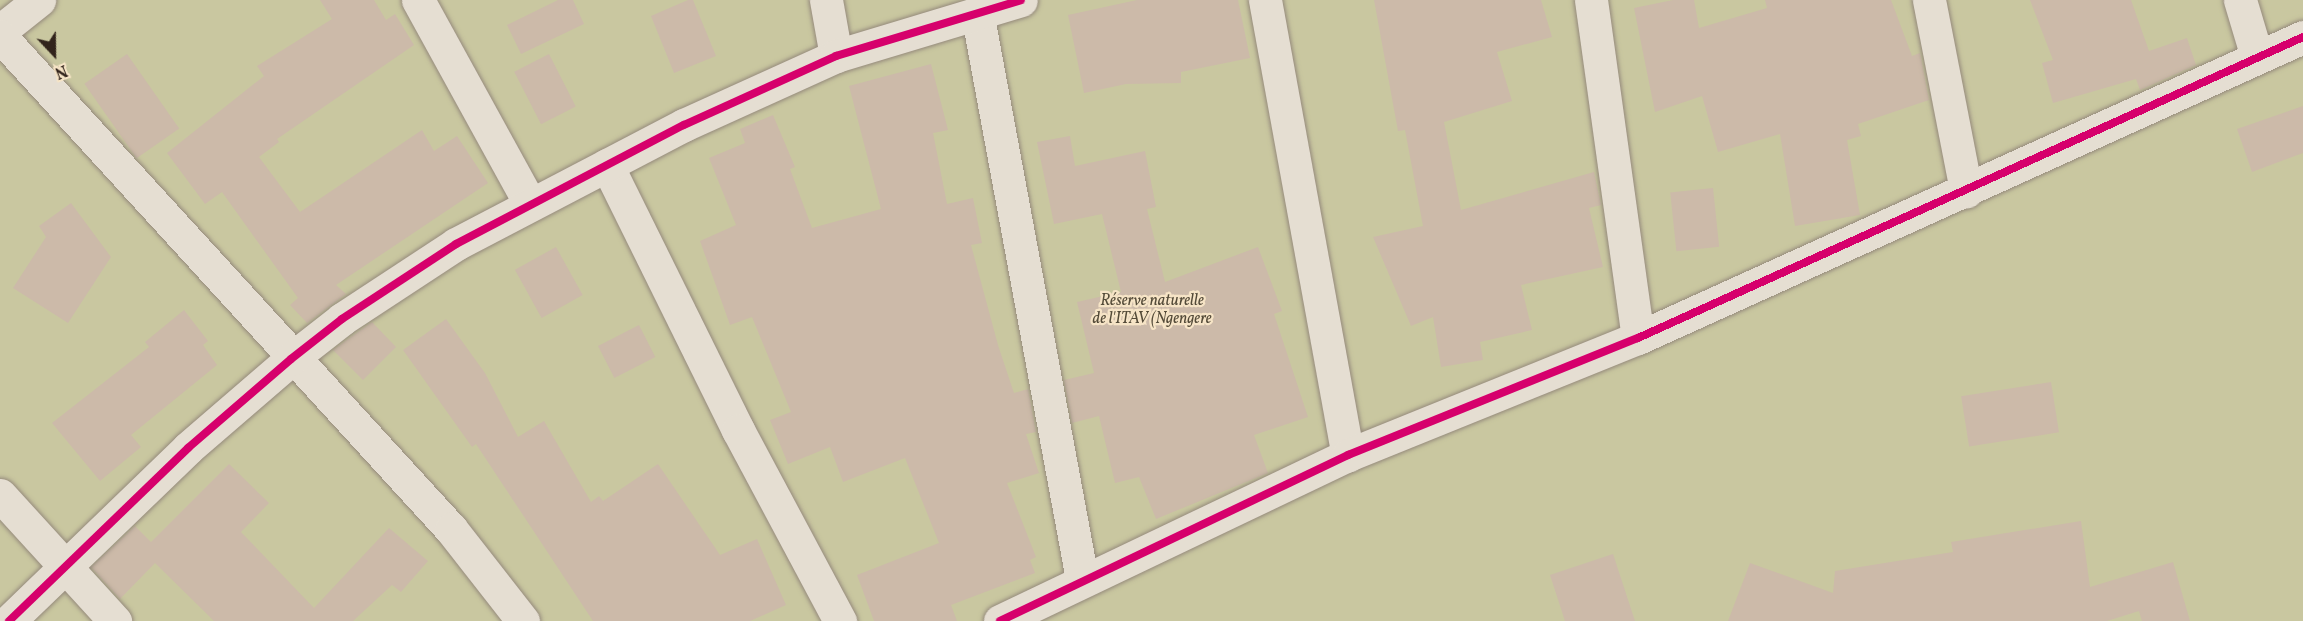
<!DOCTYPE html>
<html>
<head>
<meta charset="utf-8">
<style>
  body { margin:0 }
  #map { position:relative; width:2303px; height:621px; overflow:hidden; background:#e0d1b9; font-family:Vollkorn,serif }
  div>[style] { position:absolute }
  .green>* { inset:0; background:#c9c7a0; transform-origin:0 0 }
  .building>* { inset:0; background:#ccbaa9; transform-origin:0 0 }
  .roads { filter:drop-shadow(0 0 2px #958a7c) drop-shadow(0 0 2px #958a7c) }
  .minor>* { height:33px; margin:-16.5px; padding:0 16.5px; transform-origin:16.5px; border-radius:16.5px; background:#e5ded2 }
  .cycleway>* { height:8px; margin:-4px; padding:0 4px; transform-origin:4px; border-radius:4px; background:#d6006c }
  span { translate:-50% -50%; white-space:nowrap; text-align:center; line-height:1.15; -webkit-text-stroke:4.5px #f6e4c6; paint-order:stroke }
  .park-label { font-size:16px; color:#534a38; font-style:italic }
  .north { position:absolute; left:24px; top:24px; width:60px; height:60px; -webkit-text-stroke:4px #f6e4c6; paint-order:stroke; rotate:158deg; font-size:16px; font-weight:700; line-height:24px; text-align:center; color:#32241c }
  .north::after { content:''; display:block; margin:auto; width:21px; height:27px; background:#32241c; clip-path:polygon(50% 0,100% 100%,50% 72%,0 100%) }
</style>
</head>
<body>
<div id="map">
  <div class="green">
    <i style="left:0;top:0;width:2303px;height:621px"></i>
  </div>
  <div class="building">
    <i style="clip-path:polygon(320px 0,374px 0,386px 20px,395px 14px,414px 45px,277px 139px,279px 142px,259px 157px,300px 212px,422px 130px,434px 151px,457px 136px,488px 183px,336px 285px,346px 294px,307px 323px,290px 305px,298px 298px,222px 192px,205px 204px,167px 153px,264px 76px,257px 66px,332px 19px)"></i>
    <i style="clip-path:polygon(558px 0,573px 0,584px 24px,521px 54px,507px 25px)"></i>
    <i style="clip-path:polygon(688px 0,693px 0,716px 56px,674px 73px,651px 16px)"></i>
    <i style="clip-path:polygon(1137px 0,1238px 0,1250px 58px,1181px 72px,1181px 83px,1126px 84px,1084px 93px,1068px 15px)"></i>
    <i style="clip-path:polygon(1374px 0,1541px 0,1552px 37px,1497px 52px,1512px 101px,1444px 122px,1461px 210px,1594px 172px,1601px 205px,1589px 208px,1603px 267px,1521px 285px,1532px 330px,1480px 342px,1483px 360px,1441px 367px,1433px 317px,1411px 326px,1373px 237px,1423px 226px,1405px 130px,1398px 131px)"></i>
    <i style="clip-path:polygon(1673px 0,1694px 0,1699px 28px,1767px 8px,1765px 0,1891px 0,1912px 56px,1920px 53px,1929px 100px,1858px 124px,1861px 136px,1847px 140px,1860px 215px,1795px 226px,1780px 134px,1718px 152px,1702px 96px,1655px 112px,1634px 8px)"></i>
    <i style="clip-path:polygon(2030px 0,2131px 0,2149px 51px,2187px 38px,2196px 65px,2140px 90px,2136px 79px,2053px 103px,2042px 63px,2053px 60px)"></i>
    <i style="left:127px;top:54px;width:91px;height:52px;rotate:55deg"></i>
    <i style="left:549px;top:54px;width:59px;height:39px;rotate:63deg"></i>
    <i style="clip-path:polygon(931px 64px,948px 130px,933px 133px,947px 204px,973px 198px,982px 243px,971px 245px,998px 345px,1014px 393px,1028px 389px,1036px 432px,1026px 434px,1039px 473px,1007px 483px,1036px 557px,1030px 560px,1035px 573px,951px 605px,957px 621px,874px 621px,857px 575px,939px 543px,905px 458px,843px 482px,830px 447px,788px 464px,770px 420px,791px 412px,752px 317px,730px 325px,700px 241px,736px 225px,709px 158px,745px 143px,740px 129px,773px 115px,795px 167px,790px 169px,812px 228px,881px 209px,849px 86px)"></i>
    <i style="clip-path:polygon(2303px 106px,2303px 153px,2252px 172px,2237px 129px)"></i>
    <i style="clip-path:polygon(1070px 136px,1075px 166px,1145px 151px,1156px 207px,1147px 209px,1165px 282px,1258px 247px,1282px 311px,1274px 314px,1308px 417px,1254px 435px,1268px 473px,1156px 519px,1139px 477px,1115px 483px,1099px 416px,1072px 423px,1064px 380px,1094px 373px,1077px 302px,1121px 292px,1102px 214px,1054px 224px,1037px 142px)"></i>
    <i style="left:1713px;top:188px;width:59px;height:43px;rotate:84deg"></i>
    <i style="clip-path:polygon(71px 203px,111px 257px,68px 323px,13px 288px,46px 237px,39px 226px)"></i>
    <i style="left:556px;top:247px;width:55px;height:47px;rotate:61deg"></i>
    <i style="clip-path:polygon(184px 310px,208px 341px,203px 345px,217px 365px,131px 435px,141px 447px,100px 481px,52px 423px,149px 347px,145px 342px)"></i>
    <i style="clip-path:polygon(446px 319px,485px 373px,518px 437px,544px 421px,591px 502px,599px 496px,603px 501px,658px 464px,720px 555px,757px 539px,786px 605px,750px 621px,593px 621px,476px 444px,472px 447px,403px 350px)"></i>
    <i style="clip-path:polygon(372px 322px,396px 347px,363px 380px,333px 350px)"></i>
    <i style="left:639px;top:325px;width:36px;height:46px;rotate:63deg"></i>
    <i style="left:2051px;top:382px;width:51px;height:91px;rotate:81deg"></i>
    <i style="clip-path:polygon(229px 464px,269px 503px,241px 532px,314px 608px,389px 528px,428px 561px,401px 592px,392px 585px,353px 621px,214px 621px,155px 563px,120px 599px,91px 567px,135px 526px,151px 542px)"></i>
    <i style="clip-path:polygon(2081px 521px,2090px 587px,2173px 562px,2190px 621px,2142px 621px,2139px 611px,2107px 621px,1728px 621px,1750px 563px,1833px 593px,1835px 571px,1953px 552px,1951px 542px)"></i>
    <i style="clip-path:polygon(1613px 554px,1635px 621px,1565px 621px,1550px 575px)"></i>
  </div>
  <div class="roads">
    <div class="minor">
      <i style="left:418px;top:0;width:233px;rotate:61.2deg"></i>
      <i style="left:826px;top:0;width:57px;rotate:79.9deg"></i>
      <i style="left:1265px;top:0;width:463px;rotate:79.7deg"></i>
      <i style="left:1591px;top:0;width:341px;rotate:82.1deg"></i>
      <i style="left:1929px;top:0;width:195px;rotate:79deg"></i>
      <i style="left:2240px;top:0;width:59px;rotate:73.4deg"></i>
      <i style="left:977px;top:12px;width:577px;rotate:79.51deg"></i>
      <i style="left:0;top:31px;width:50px;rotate:-38.5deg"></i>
      <i style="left:0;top:36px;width:668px;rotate:47.55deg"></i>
      <i style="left:451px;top:529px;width:117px;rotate:52deg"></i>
      <i style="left:607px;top:165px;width:296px;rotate:63.7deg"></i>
      <i style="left:738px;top:430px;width:217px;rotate:61.9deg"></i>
      <i style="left:0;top:495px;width:171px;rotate:47.6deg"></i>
      <i style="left:9px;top:621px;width:249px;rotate:-44deg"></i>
      <i style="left:188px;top:448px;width:136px;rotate:-40.8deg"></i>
      <i style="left:291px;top:359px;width:65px;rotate:-38.1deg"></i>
      <i style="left:342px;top:319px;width:136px;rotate:-33.3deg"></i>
      <i style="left:456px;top:244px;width:257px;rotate:-27.6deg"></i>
      <i style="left:684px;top:125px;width:167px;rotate:-24.4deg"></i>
      <i style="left:836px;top:56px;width:193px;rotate:-16.8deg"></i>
      <i style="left:1000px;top:621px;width:386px;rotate:-25.5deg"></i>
      <i style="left:1348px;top:455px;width:313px;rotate:-22deg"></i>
      <i style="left:1638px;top:338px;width:730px;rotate:-24.35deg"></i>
    </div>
  </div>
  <div class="cycleway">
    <i style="left:9px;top:621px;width:249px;rotate:-44deg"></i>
    <i style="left:188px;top:448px;width:136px;rotate:-40.8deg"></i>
    <i style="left:291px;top:359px;width:65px;rotate:-38.1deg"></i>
    <i style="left:342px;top:319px;width:136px;rotate:-33.3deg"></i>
    <i style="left:456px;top:244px;width:257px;rotate:-27.6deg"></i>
    <i style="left:684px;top:125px;width:167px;rotate:-24.4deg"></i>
    <i style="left:836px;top:56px;width:193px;rotate:-16.8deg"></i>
    <i style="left:1000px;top:621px;width:386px;rotate:-25.5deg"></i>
    <i style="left:1348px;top:455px;width:313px;rotate:-22deg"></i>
    <i style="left:1638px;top:338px;width:730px;rotate:-24.35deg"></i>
  </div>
  <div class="park-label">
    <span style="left:1152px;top:310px">Réserve naturelle<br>de l'ITAV (Ngengere</span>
  </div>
  <div class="north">N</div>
</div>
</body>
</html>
